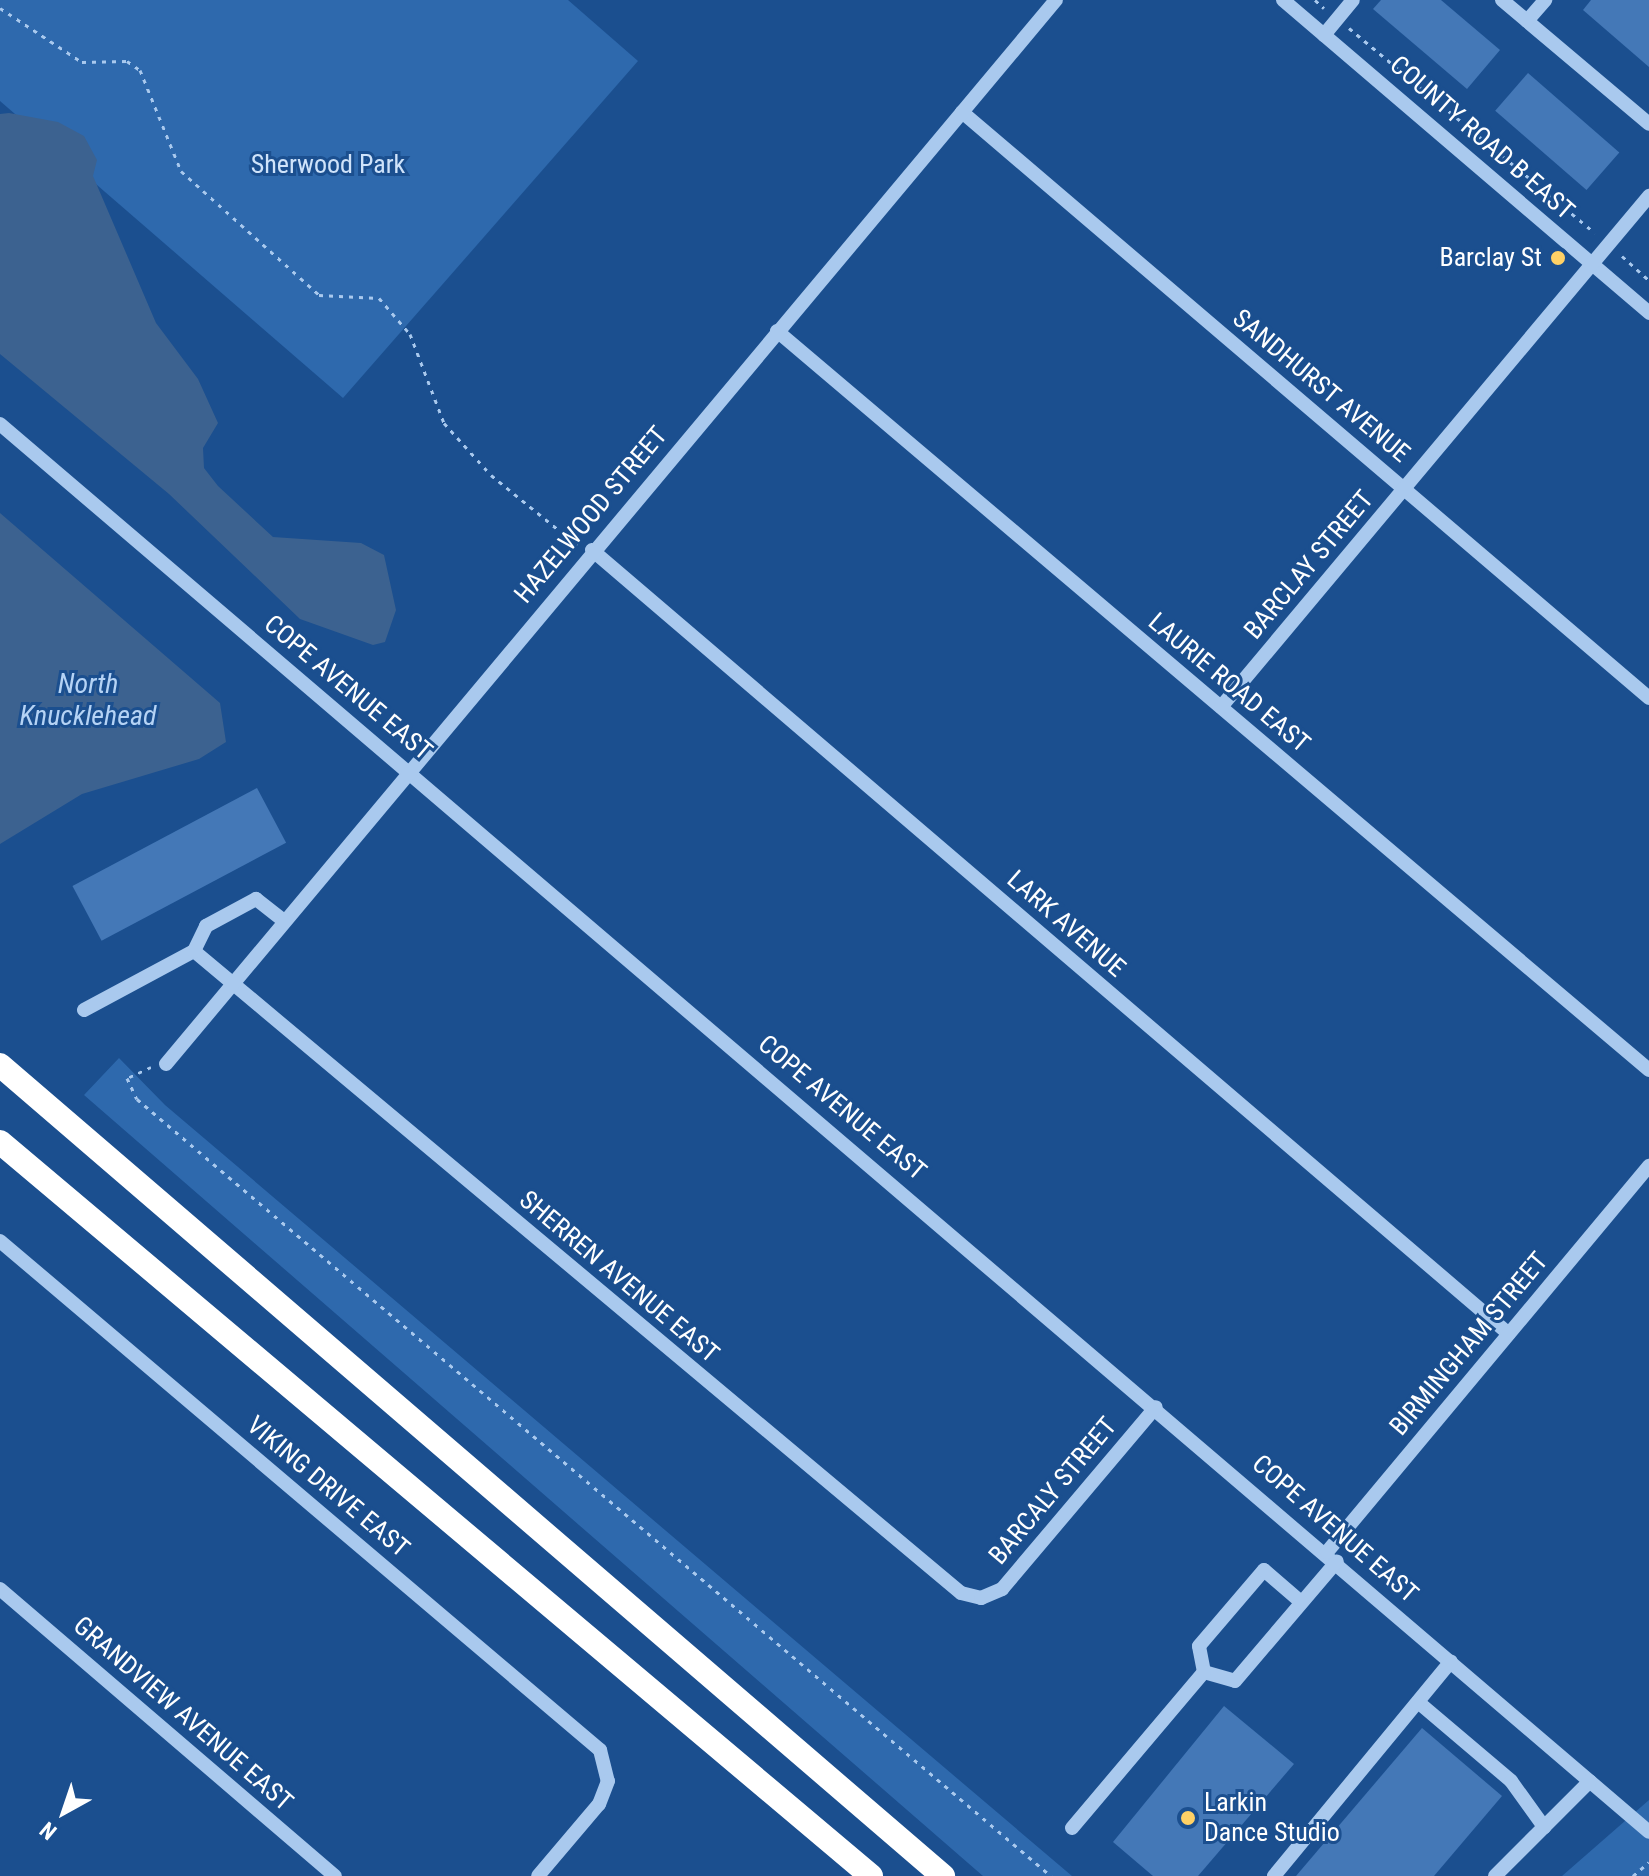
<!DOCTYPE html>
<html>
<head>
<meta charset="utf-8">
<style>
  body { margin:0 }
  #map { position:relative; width:1649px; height:1876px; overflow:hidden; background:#1b4f8f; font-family:"Roboto Condensed",sans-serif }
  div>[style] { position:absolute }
  .green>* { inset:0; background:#2e69ad }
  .water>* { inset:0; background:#3c6290 }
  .building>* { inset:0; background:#4478b7; transform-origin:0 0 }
  .path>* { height:3px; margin-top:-1.5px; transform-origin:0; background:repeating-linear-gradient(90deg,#a9c9ee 0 4px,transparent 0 10px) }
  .minor>* { height:14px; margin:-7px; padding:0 7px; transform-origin:7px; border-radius:7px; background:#a9c9ee }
  .highway>* { height:24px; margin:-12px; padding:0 12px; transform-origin:12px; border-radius:12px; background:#fff }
  .dots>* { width:22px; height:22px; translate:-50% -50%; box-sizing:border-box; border:4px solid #1b4f8f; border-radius:50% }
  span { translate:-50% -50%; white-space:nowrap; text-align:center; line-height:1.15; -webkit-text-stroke:6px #1b4f8f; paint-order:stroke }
  .street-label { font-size:26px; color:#fff }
  .park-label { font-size:26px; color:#cfe3fa }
  .poi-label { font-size:26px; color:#fff }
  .right { translate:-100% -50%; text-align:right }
  .left { translate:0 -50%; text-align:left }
  .water-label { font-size:28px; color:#b5d3f5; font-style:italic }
  .north { position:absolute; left:24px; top:1772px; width:80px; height:80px; -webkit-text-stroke:6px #1b4f8f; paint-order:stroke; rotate:220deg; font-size:22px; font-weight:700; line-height:32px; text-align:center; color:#fff }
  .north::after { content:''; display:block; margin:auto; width:28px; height:36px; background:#fff; clip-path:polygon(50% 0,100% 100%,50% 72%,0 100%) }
</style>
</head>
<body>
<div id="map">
  <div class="green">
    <i style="clip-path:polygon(0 0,568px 0,638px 61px,343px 398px,0 101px)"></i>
    <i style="clip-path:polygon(119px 1058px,165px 1105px,1072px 1876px,983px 1876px,84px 1095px)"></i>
    <i style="clip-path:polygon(1649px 1800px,1649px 1876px,1562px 1876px)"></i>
  </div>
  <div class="water">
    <i style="clip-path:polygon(9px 113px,58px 122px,84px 136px,97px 160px,93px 176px,156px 323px,198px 379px,218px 423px,203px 448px,204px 468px,218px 486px,273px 537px,361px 543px,384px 555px,396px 610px,385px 642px,373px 645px,300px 619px,169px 494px,0 354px,0 114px)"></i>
    <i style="clip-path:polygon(0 513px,220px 703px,226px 742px,199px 759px,82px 794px,0 844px)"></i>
  </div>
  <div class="building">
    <i style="clip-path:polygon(1381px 0,1441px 0,1500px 50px,1467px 89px,1373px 9px)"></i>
    <i style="clip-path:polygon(1591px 0,1649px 0,1649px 67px,1583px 10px)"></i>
    <i style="left:1528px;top:73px;width:121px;height:50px;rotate:41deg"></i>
    <i style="left:257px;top:788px;width:62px;height:209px;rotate:62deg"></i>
    <i style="clip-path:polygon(1224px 1706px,1294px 1764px,1198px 1876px,1153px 1876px,1113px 1842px)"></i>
    <i style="clip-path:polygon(1422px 1728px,1502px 1796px,1434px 1876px,1296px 1876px)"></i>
  </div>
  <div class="path">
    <i style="left:1315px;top:0;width:12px;rotate:42deg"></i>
    <i style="left:0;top:8px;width:98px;rotate:33.4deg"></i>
    <i style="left:82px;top:62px;width:45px;rotate:-1.3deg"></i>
    <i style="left:127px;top:61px;width:16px;rotate:35deg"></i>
    <i style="left:140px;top:70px;width:109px;rotate:67.9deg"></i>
    <i style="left:181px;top:171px;width:186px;rotate:41.9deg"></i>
    <i style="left:319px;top:295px;width:60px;rotate:2.9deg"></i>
    <i style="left:379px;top:298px;width:48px;rotate:49.3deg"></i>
    <i style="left:410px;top:334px;width:95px;rotate:69.1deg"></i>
    <i style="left:444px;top:423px;width:70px;rotate:47.9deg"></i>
    <i style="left:491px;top:475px;width:111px;rotate:39.1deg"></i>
    <i style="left:1349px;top:28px;width:320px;rotate:39.8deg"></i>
    <i style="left:1622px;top:256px;width:36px;rotate:42deg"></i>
    <i style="left:151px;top:1067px;width:26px;rotate:155deg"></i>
    <i style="left:127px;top:1078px;width:23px;rotate:65deg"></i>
    <i style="left:137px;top:1099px;width:1200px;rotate:40.37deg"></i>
    <i style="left:1633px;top:1876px;width:21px;rotate:-41deg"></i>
  </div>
  <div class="minor">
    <i style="left:1283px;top:0;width:482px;rotate:40.5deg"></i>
    <i style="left:1502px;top:0;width:192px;rotate:40.1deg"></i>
    <i style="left:1527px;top:21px;width:28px;rotate:-49deg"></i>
    <i style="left:1324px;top:35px;width:45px;rotate:-50.4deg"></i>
    <i style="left:962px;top:112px;width:903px;rotate:40.46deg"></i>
    <i style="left:777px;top:331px;width:1143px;rotate:40.28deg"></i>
    <i style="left:0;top:424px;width:2168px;rotate:40.49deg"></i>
    <i style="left:592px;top:550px;width:1206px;rotate:40.53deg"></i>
    <i style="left:1221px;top:707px;width:667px;rotate:-50.05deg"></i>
    <i style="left:194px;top:951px;width:1000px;rotate:39.93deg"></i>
    <i style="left:961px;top:1593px;width:21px;rotate:14deg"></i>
    <i style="left:981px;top:1598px;width:23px;rotate:-23deg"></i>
    <i style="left:1002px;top:1589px;width:238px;rotate:-49.8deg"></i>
    <i style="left:84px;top:1010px;width:125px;rotate:-28.2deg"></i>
    <i style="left:194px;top:951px;width:28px;rotate:-64deg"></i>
    <i style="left:206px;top:926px;width:57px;rotate:-28.4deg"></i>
    <i style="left:256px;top:899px;width:34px;rotate:38deg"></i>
    <i style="left:166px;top:1064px;width:1387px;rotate:-50.09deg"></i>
    <i style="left:0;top:1241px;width:787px;rotate:40.31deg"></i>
    <i style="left:600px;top:1750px;width:32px;rotate:76deg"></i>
    <i style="left:608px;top:1781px;width:25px;rotate:111deg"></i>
    <i style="left:599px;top:1804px;width:94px;rotate:130.3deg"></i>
    <i style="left:1327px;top:1552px;width:503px;rotate:-50.17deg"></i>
    <i style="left:0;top:1589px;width:441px;rotate:40.6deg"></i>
    <i style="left:1204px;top:1672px;width:32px;rotate:16deg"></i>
    <i style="left:1235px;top:1681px;width:157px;rotate:-49.6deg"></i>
    <i style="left:1204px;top:1672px;width:26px;rotate:-101deg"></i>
    <i style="left:1199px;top:1646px;width:100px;rotate:-49.5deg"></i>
    <i style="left:1264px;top:1570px;width:49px;rotate:40.9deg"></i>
    <i style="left:1418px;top:1702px;width:122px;rotate:40.3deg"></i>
    <i style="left:1511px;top:1781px;width:57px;rotate:54.3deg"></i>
    <i style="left:1072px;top:1828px;width:204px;rotate:-49.8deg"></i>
    <i style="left:1274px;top:1876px;width:278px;rotate:-50.5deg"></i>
    <i style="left:1495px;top:1876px;width:134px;rotate:-45deg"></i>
  </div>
  <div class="highway">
    <i style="left:0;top:1065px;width:1244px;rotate:40.7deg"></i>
    <i style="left:0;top:1142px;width:1139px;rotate:40.12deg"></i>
  </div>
  <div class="dots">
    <i style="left:1558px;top:258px;background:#ffd166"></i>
    <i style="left:1188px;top:1818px;background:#ffd166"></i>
  </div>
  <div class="street-label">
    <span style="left:1482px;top:138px;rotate:41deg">COUNTY ROAD B EAST</span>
    <span style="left:1321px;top:386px;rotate:40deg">SANDHURST AVENUE</span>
    <span style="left:591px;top:515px;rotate:-50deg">HAZELWOOD STREET</span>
    <span style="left:1309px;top:565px;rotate:-50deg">BARCLAY STREET</span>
    <span style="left:1229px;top:683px;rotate:40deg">LAURIE ROAD EAST</span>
    <span style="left:348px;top:688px;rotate:40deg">COPE AVENUE EAST</span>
    <span style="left:1066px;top:924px;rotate:41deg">LARK AVENUE</span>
    <span style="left:842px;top:1108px;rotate:40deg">COPE AVENUE EAST</span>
    <span style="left:619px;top:1277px;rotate:40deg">SHERREN AVENUE EAST</span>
    <span style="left:1469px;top:1344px;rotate:-50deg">BIRMINGHAM STREET</span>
    <span style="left:328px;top:1487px;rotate:40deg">VIKING DRIVE EAST</span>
    <span style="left:1053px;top:1491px;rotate:-50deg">BARCALY STREET</span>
    <span style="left:1335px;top:1529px;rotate:41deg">COPE AVENUE EAST</span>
    <span style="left:183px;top:1714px;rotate:41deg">GRANDVIEW AVENUE EAST</span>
  </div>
  <div class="park-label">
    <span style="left:328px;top:165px">Sherwood Park</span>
  </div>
  <div class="poi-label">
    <span class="right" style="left:1542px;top:258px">Barclay St</span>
    <span class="left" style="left:1204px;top:1818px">Larkin<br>Dance Studio</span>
  </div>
  <div class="water-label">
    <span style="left:88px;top:700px">North<br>Knucklehead</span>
  </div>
  <div class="north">N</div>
</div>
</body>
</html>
